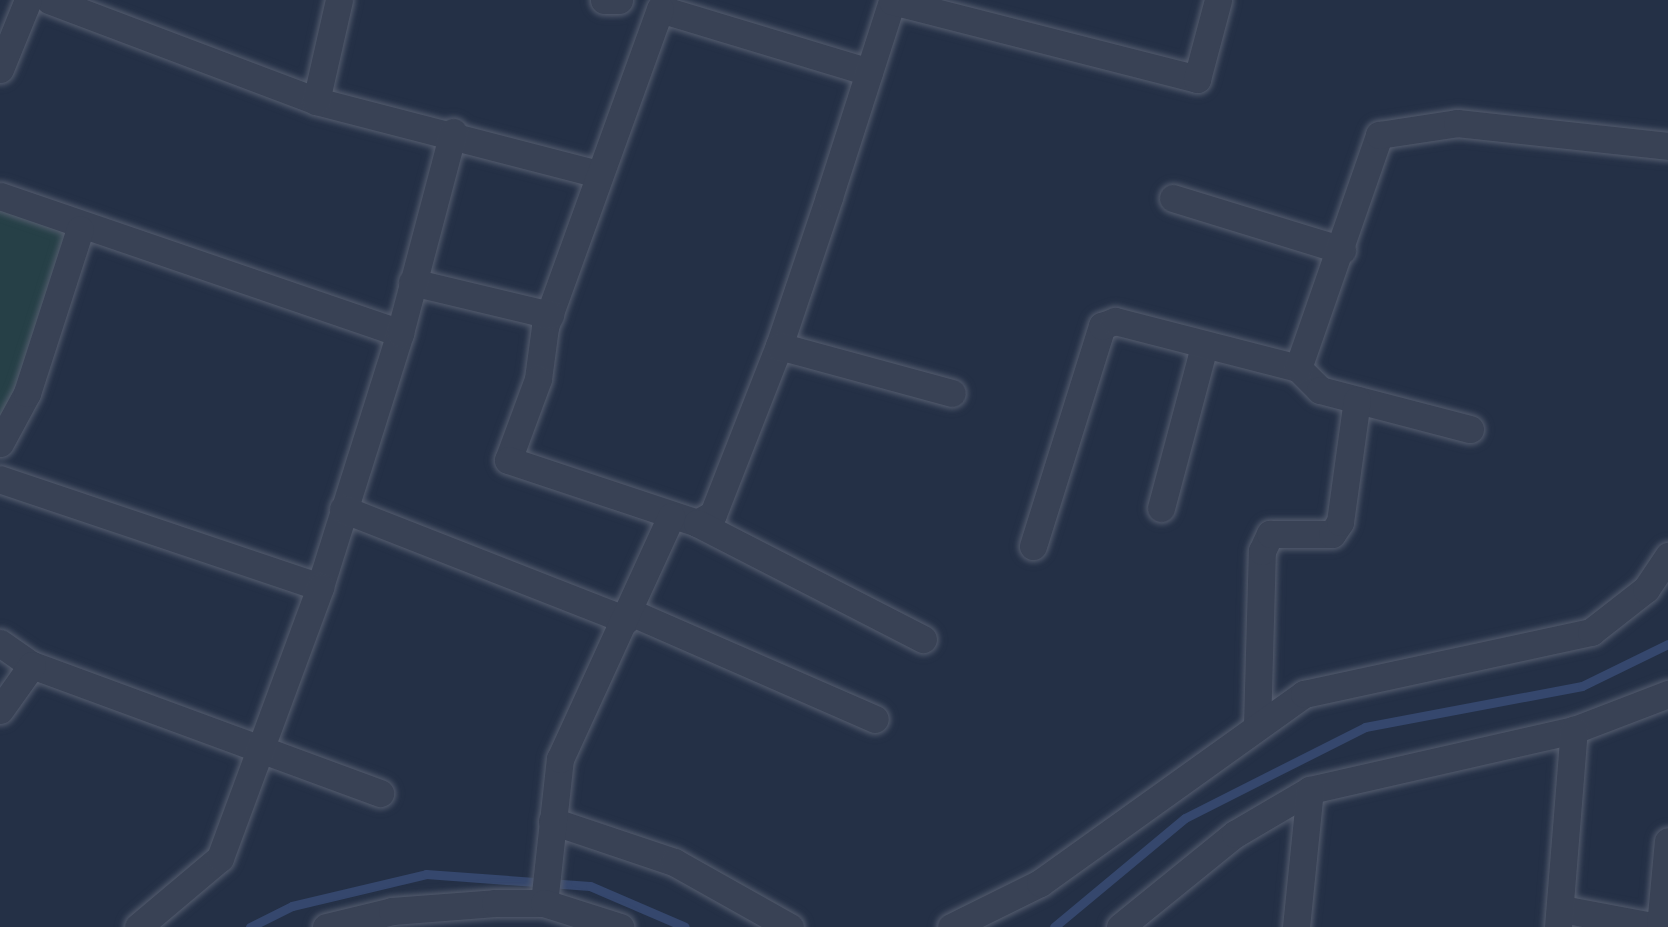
<!DOCTYPE html>
<html>
<head>
<meta charset="utf-8">
<style>
  body { margin:0 }
  #map { position:relative; width:1668px; height:927px; overflow:hidden; background:#243046; font-family:"Titillium Web",sans-serif }
  div>[style] { position:absolute }
  .green>* { inset:0; background:#264047 }
  .stream>* { height:9px; margin:-4.5px; padding:0 4.5px; transform-origin:4.5px; border-radius:4.5px; background:#35476d }
  .roads { filter:drop-shadow(0 0 3px #555d6f) drop-shadow(0 0 3px #555d6f) }
  .street>* { height:27px; margin:-13.5px; padding:0 13.5px; transform-origin:13.5px; border-radius:13.5px; background:#394255 }
  span { translate:-50% -50%; white-space:nowrap; text-align:center; line-height:1.15; -webkit-text-stroke:9px #1e273b; paint-order:stroke }
</style>
</head>
<body>
<div id="map">
  <div class="green">
    <i style="clip-path:polygon(0 206px,65px 233px,0 437px)"></i>
  </div>
  <div class="stream">
    <i style="left:250px;top:927px;width:47px;rotate:-26.6deg"></i>
    <i style="left:292px;top:906px;width:138px;rotate:-13.4deg"></i>
    <i style="left:426px;top:874px;width:164px;rotate:4.2deg"></i>
    <i style="left:590px;top:886px;width:103px;rotate:23.3deg"></i>
    <i style="left:1054px;top:927px;width:170px;rotate:-39.8deg"></i>
    <i style="left:1185px;top:818px;width:202px;rotate:-26.8deg"></i>
    <i style="left:1365px;top:727px;width:221px;rotate:-10.7deg"></i>
    <i style="left:1582px;top:686px;width:96px;rotate:-26deg"></i>
  </div>
  <div class="roads">
    <div class="street">
      <i style="left:49px;top:0;width:285px;rotate:20.7deg"></i>
      <i style="left:316px;top:101px;width:292px;rotate:14.5deg"></i>
      <i style="left:604px;top:0;width:15px"></i>
      <i style="left:0;top:69px;width:74px;rotate:-67.9deg"></i>
      <i style="left:869px;top:72px;width:218px;rotate:-163.2deg"></i>
      <i style="left:660px;top:9px;width:338px;rotate:109.9deg"></i>
      <i style="left:545px;top:327px;width:52px;rotate:97.7deg"></i>
      <i style="left:538px;top:379px;width:86px;rotate:110.3deg"></i>
      <i style="left:508px;top:460px;width:199px;rotate:18.4deg"></i>
      <i style="left:697px;top:523px;width:18px;rotate:-29deg"></i>
      <i style="left:713px;top:514px;width:180px;rotate:-68.6deg"></i>
      <i style="left:779px;top:346px;width:157px;rotate:-71.4deg"></i>
      <i style="left:829px;top:197px;width:206px;rotate:-72.2deg"></i>
      <i style="left:892px;top:1px;width:315px;rotate:14.3deg"></i>
      <i style="left:1197px;top:79px;width:82px;rotate:-75.1deg"></i>
      <i style="left:316px;top:101px;width:104px;rotate:-77.2deg"></i>
      <i style="left:0;top:196px;width:423px;rotate:18.9deg"></i>
      <i style="left:400px;top:333px;width:266px;rotate:107.5deg"></i>
      <i style="left:320px;top:587px;width:338px;rotate:-161.4deg"></i>
      <i style="left:1173px;top:198px;width:177px;rotate:17.1deg"></i>
      <i style="left:412px;top:282px;width:142px;rotate:13.4deg"></i>
      <i style="left:400px;top:333px;width:208px;rotate:-75.2deg"></i>
      <i style="left:779px;top:346px;width:179px;rotate:15.2deg"></i>
      <i style="left:1298px;top:368px;width:31px;rotate:45deg"></i>
      <i style="left:1320px;top:390px;width:155px;rotate:14.6deg"></i>
      <i style="left:0;top:443px;width:57px;rotate:-61.6deg"></i>
      <i style="left:27px;top:393px;width:172px;rotate:-72.1deg"></i>
      <i style="left:1161px;top:508px;width:168px;rotate:-75.1deg"></i>
      <i style="left:343px;top:509px;width:304px;rotate:21.4deg"></i>
      <i style="left:697px;top:523px;width:254px;rotate:27.2deg"></i>
      <i style="left:1033px;top:546px;width:231px;rotate:-72.6deg"></i>
      <i style="left:1102px;top:326px;width:14px;rotate:-21deg"></i>
      <i style="left:1115px;top:321px;width:189px;rotate:14.4deg"></i>
      <i style="left:1298px;top:368px;width:247px;rotate:-70.8deg"></i>
      <i style="left:1379px;top:135px;width:79px;rotate:-8.7deg"></i>
      <i style="left:1457px;top:123px;width:212px;rotate:6.2deg"></i>
      <i style="left:630px;top:612px;width:267px;rotate:23.6deg"></i>
      <i style="left:0;top:643px;width:39px;rotate:35deg"></i>
      <i style="left:32px;top:665px;width:371px;rotate:20.2deg"></i>
      <i style="left:0;top:710px;width:55px;rotate:-54.6deg"></i>
      <i style="left:1257px;top:726px;width:175px;rotate:-88.4deg"></i>
      <i style="left:1262px;top:551px;width:19px;rotate:-65deg"></i>
      <i style="left:1270px;top:534px;width:62px"></i>
      <i style="left:1332px;top:534px;width:14px;rotate:-56deg"></i>
      <i style="left:1340px;top:522px;width:123px;rotate:-82.1deg"></i>
      <i style="left:552px;top:821px;width:129px;rotate:18.6deg"></i>
      <i style="left:674px;top:862px;width:133px;rotate:29.3deg"></i>
      <i style="left:544px;top:903px;width:145px;rotate:-83.7deg"></i>
      <i style="left:560px;top:759px;width:267px;rotate:-65.4deg"></i>
      <i style="left:1562px;top:909px;width:97px;rotate:10.7deg"></i>
      <i style="left:138px;top:927px;width:107px;rotate:-40.1deg"></i>
      <i style="left:220px;top:858px;width:289px;rotate:-69.7deg"></i>
      <i style="left:326px;top:927px;width:68px;rotate:-13.6deg"></i>
      <i style="left:392px;top:911px;width:103px;rotate:-4.4deg"></i>
      <i style="left:495px;top:903px;width:49px"></i>
      <i style="left:544px;top:903px;width:80px;rotate:17.5deg"></i>
      <i style="left:951px;top:927px;width:99px;rotate:-26.3deg"></i>
      <i style="left:1040px;top:883px;width:325px;rotate:-35.6deg"></i>
      <i style="left:1304px;top:694px;width:294px;rotate:-12.2deg"></i>
      <i style="left:1591px;top:632px;width:70px;rotate:-38deg"></i>
      <i style="left:1646px;top:589px;width:40px;rotate:-56deg"></i>
      <i style="left:1120px;top:927px;width:148px;rotate:-39deg"></i>
      <i style="left:1235px;top:834px;width:87px;rotate:-30.4deg"></i>
      <i style="left:1310px;top:790px;width:271px;rotate:-12.8deg"></i>
      <i style="left:1574px;top:730px;width:101px;rotate:-21deg"></i>
      <i style="left:1296px;top:927px;width:138px;rotate:-84.2deg"></i>
      <i style="left:1558px;top:927px;width:198px;rotate:-85.4deg"></i>
      <i style="left:1660px;top:927px;width:86px;rotate:-84.7deg"></i>
    </div>
  </div>
</div>
</body>
</html>
